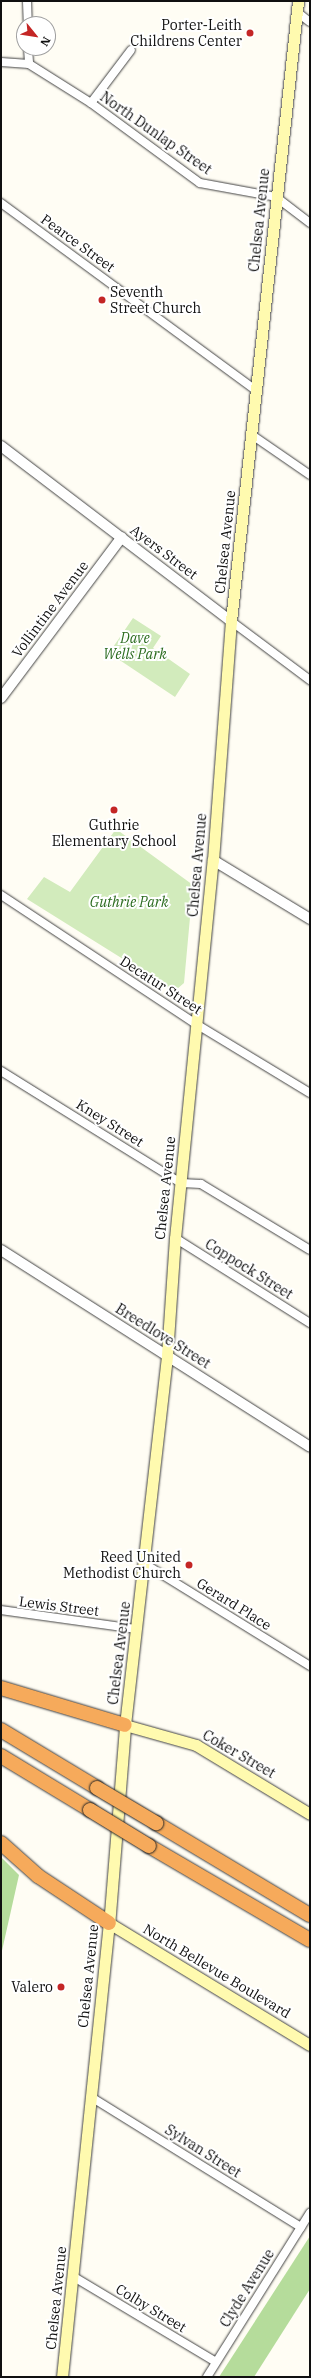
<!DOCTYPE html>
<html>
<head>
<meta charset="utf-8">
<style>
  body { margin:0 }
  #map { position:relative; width:311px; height:2378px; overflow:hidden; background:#fffdf4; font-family:"IBM Plex Serif",serif }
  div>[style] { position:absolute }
  .green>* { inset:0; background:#d2ebbc }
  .forest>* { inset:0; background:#b5dc9b }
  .roads { filter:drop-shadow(0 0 1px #434343) drop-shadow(0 0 1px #434343) }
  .minor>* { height:8px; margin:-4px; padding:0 4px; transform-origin:4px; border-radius:4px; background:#fff }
  .tertiary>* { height:10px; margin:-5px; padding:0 5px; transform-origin:5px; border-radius:5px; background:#fff }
  .secondary>* { height:11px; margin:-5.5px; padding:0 5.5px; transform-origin:5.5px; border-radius:5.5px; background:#fffaaf }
  .motorway>* { height:14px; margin:-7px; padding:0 7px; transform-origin:7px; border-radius:7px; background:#f6aa5b }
  .bridges { filter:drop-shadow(0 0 1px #212121) drop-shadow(0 0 1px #212121) }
  .motorway-bridge>* { height:14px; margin:-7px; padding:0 7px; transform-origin:7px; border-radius:7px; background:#f6aa5b }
  .dots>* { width:11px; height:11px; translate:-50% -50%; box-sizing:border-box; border:2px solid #fff; border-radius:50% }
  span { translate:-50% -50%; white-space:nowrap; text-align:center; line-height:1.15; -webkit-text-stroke:4px #fff; paint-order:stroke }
  .poi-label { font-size:14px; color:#101010 }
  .right { translate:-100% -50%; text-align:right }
  .left { translate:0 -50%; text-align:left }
  .street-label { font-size:14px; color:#101010 }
  .park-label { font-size:14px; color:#2a6b1e; font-style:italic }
  .frame { position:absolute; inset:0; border:2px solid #101010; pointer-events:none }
  .north { position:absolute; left:16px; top:16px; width:40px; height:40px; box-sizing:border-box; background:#fff; border:1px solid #9f9f9f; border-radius:50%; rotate:120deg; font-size:11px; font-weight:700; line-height:16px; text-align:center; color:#101010 }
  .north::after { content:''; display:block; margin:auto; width:14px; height:18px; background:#c42625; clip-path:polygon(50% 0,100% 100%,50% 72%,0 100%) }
</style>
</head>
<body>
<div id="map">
  <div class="green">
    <i style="clip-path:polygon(133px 618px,161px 636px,153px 648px,190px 674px,175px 697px,109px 653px)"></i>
    <i style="clip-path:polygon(116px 829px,193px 885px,184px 983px,177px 989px,171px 989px,27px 899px,44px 877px,70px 892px)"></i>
  </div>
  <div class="forest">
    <i style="clip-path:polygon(1px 1857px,19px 1875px,1px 1955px)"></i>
    <i style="clip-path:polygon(310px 2236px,310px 2289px,254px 2377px,219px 2377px)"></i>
  </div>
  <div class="roads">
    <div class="minor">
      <i style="left:27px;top:1px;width:23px;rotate:88deg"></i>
      <i style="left:297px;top:12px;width:16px;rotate:38deg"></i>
      <i style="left:28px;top:48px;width:16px;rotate:86deg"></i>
      <i style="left:29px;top:64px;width:73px;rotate:32.2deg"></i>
      <i style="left:91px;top:103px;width:135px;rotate:36.3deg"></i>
      <i style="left:200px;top:183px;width:77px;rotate:10.4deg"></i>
      <i style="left:276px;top:197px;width:43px;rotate:37.4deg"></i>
      <i style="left:1px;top:62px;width:28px;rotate:4deg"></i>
      <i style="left:91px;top:103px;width:66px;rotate:-53deg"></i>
      <i style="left:1px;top:203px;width:316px;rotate:36.3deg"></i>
      <i style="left:252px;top:435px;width:70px;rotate:34.6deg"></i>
      <i style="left:231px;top:621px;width:99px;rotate:36.8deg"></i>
      <i style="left:1px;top:895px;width:234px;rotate:33.5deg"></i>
      <i style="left:196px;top:1024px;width:133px;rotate:31.2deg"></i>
      <i style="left:1px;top:1071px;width:212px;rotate:31.9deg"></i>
      <i style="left:181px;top:1183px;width:20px;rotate:3deg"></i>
      <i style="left:201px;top:1184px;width:127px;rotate:31.2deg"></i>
      <i style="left:175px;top:1238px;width:160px;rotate:32.2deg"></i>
      <i style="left:145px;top:1564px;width:194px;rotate:31.7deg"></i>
      <i style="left:1px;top:1610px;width:137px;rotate:8deg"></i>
      <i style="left:91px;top:2097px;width:247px;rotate:31.8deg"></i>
      <i style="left:74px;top:2277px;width:165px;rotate:30.9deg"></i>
      <i style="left:207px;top:2377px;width:194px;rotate:-57.9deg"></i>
    </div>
    <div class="tertiary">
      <i style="left:1px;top:446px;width:289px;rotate:37.3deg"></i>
      <i style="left:1px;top:698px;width:201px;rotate:-53.1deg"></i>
      <i style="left:213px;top:860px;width:114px;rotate:31.3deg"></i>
      <i style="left:1px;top:1250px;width:366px;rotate:32.5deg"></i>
    </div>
    <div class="secondary">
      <i style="left:125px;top:1725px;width:74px;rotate:15.7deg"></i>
      <i style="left:196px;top:1745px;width:133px;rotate:31.2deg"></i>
      <i style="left:109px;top:1923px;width:235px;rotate:31.3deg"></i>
      <i style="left:62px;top:2377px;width:453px;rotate:-84.1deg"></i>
      <i style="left:109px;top:1926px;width:202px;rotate:-85.4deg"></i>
      <i style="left:125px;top:1725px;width:372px;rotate:-83.5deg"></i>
      <i style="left:167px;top:1355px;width:117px;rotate:-86.1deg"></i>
      <i style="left:175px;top:1238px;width:380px;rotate:-84.3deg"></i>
      <i style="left:213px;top:860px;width:240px;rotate:-85.7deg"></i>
      <i style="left:231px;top:621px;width:624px;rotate:-83.83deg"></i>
    </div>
    <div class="motorway">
      <i style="left:1px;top:1688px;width:129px;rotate:16.6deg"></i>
      <i style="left:1px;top:1730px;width:112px;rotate:31.1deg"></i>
      <i style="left:1px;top:1756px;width:104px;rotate:31.2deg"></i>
      <i style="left:156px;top:1823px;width:179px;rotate:30.9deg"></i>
      <i style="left:1px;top:1843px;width:50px;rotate:41.7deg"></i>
      <i style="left:38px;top:1876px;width:85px;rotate:33.5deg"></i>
      <i style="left:149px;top:1846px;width:186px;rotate:30.3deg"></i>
    </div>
  </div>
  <div class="bridges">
    <div class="motorway-bridge">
      <i style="left:97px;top:1788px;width:69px;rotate:30.7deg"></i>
      <i style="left:90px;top:1810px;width:69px;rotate:31.4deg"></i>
    </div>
  </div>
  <div class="dots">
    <i style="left:250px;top:33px;background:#c42625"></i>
    <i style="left:102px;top:300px;background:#c42625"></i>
    <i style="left:114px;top:810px;background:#c42625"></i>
    <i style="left:189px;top:1565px;background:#c42625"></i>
    <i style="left:61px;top:1987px;background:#c42625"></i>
  </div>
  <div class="poi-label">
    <span class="right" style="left:242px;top:33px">Porter-Leith<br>Childrens Center</span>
    <span class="left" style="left:110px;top:300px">Seventh<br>Street Church</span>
    <span style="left:114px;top:833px">Guthrie<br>Elementary School</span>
    <span class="right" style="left:181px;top:1565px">Reed United<br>Methodist Church</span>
    <span class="right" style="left:53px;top:1987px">Valero</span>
  </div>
  <div class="street-label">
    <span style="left:156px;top:133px;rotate:35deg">North Dunlap Street</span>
    <span style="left:259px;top:220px;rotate:-84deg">Chelsea Avenue</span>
    <span style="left:78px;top:243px;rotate:36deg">Pearce Street</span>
    <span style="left:225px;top:542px;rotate:-84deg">Chelsea Avenue</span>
    <span style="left:164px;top:552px;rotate:37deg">Ayers Street</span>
    <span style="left:50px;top:609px;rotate:-53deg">Vollintine Avenue</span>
    <span style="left:197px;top:865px;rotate:-85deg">Chelsea Avenue</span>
    <span style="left:161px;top:985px;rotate:33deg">Decatur Street</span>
    <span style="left:110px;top:1123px;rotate:32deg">Kney Street</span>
    <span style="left:165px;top:1188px;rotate:-84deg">Chelsea Avenue</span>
    <span style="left:249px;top:1269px;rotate:32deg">Coppock Street</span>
    <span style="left:163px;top:1336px;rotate:32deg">Breedlove Street</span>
    <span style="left:234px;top:1604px;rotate:32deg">Gerard Place</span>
    <span style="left:59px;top:1606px;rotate:7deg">Lewis Street</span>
    <span style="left:119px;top:1653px;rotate:-83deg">Chelsea Avenue</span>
    <span style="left:239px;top:1754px;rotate:30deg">Coker Street</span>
    <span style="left:217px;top:1971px;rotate:31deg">North Bellevue Boulevard</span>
    <span style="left:88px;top:1976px;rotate:-84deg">Chelsea Avenue</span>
    <span style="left:203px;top:2151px;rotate:32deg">Sylvan Street</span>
    <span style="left:247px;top:2288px;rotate:-58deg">Clyde Avenue</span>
    <span style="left:56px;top:2298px;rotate:-84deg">Chelsea Avenue</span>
    <span style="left:151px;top:2308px;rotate:31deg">Colby Street</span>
  </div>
  <div class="park-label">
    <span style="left:135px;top:646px">Dave<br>Wells Park</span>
    <span style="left:129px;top:902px">Guthrie Park</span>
  </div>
  <div class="frame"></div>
  <div class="north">N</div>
</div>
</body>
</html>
